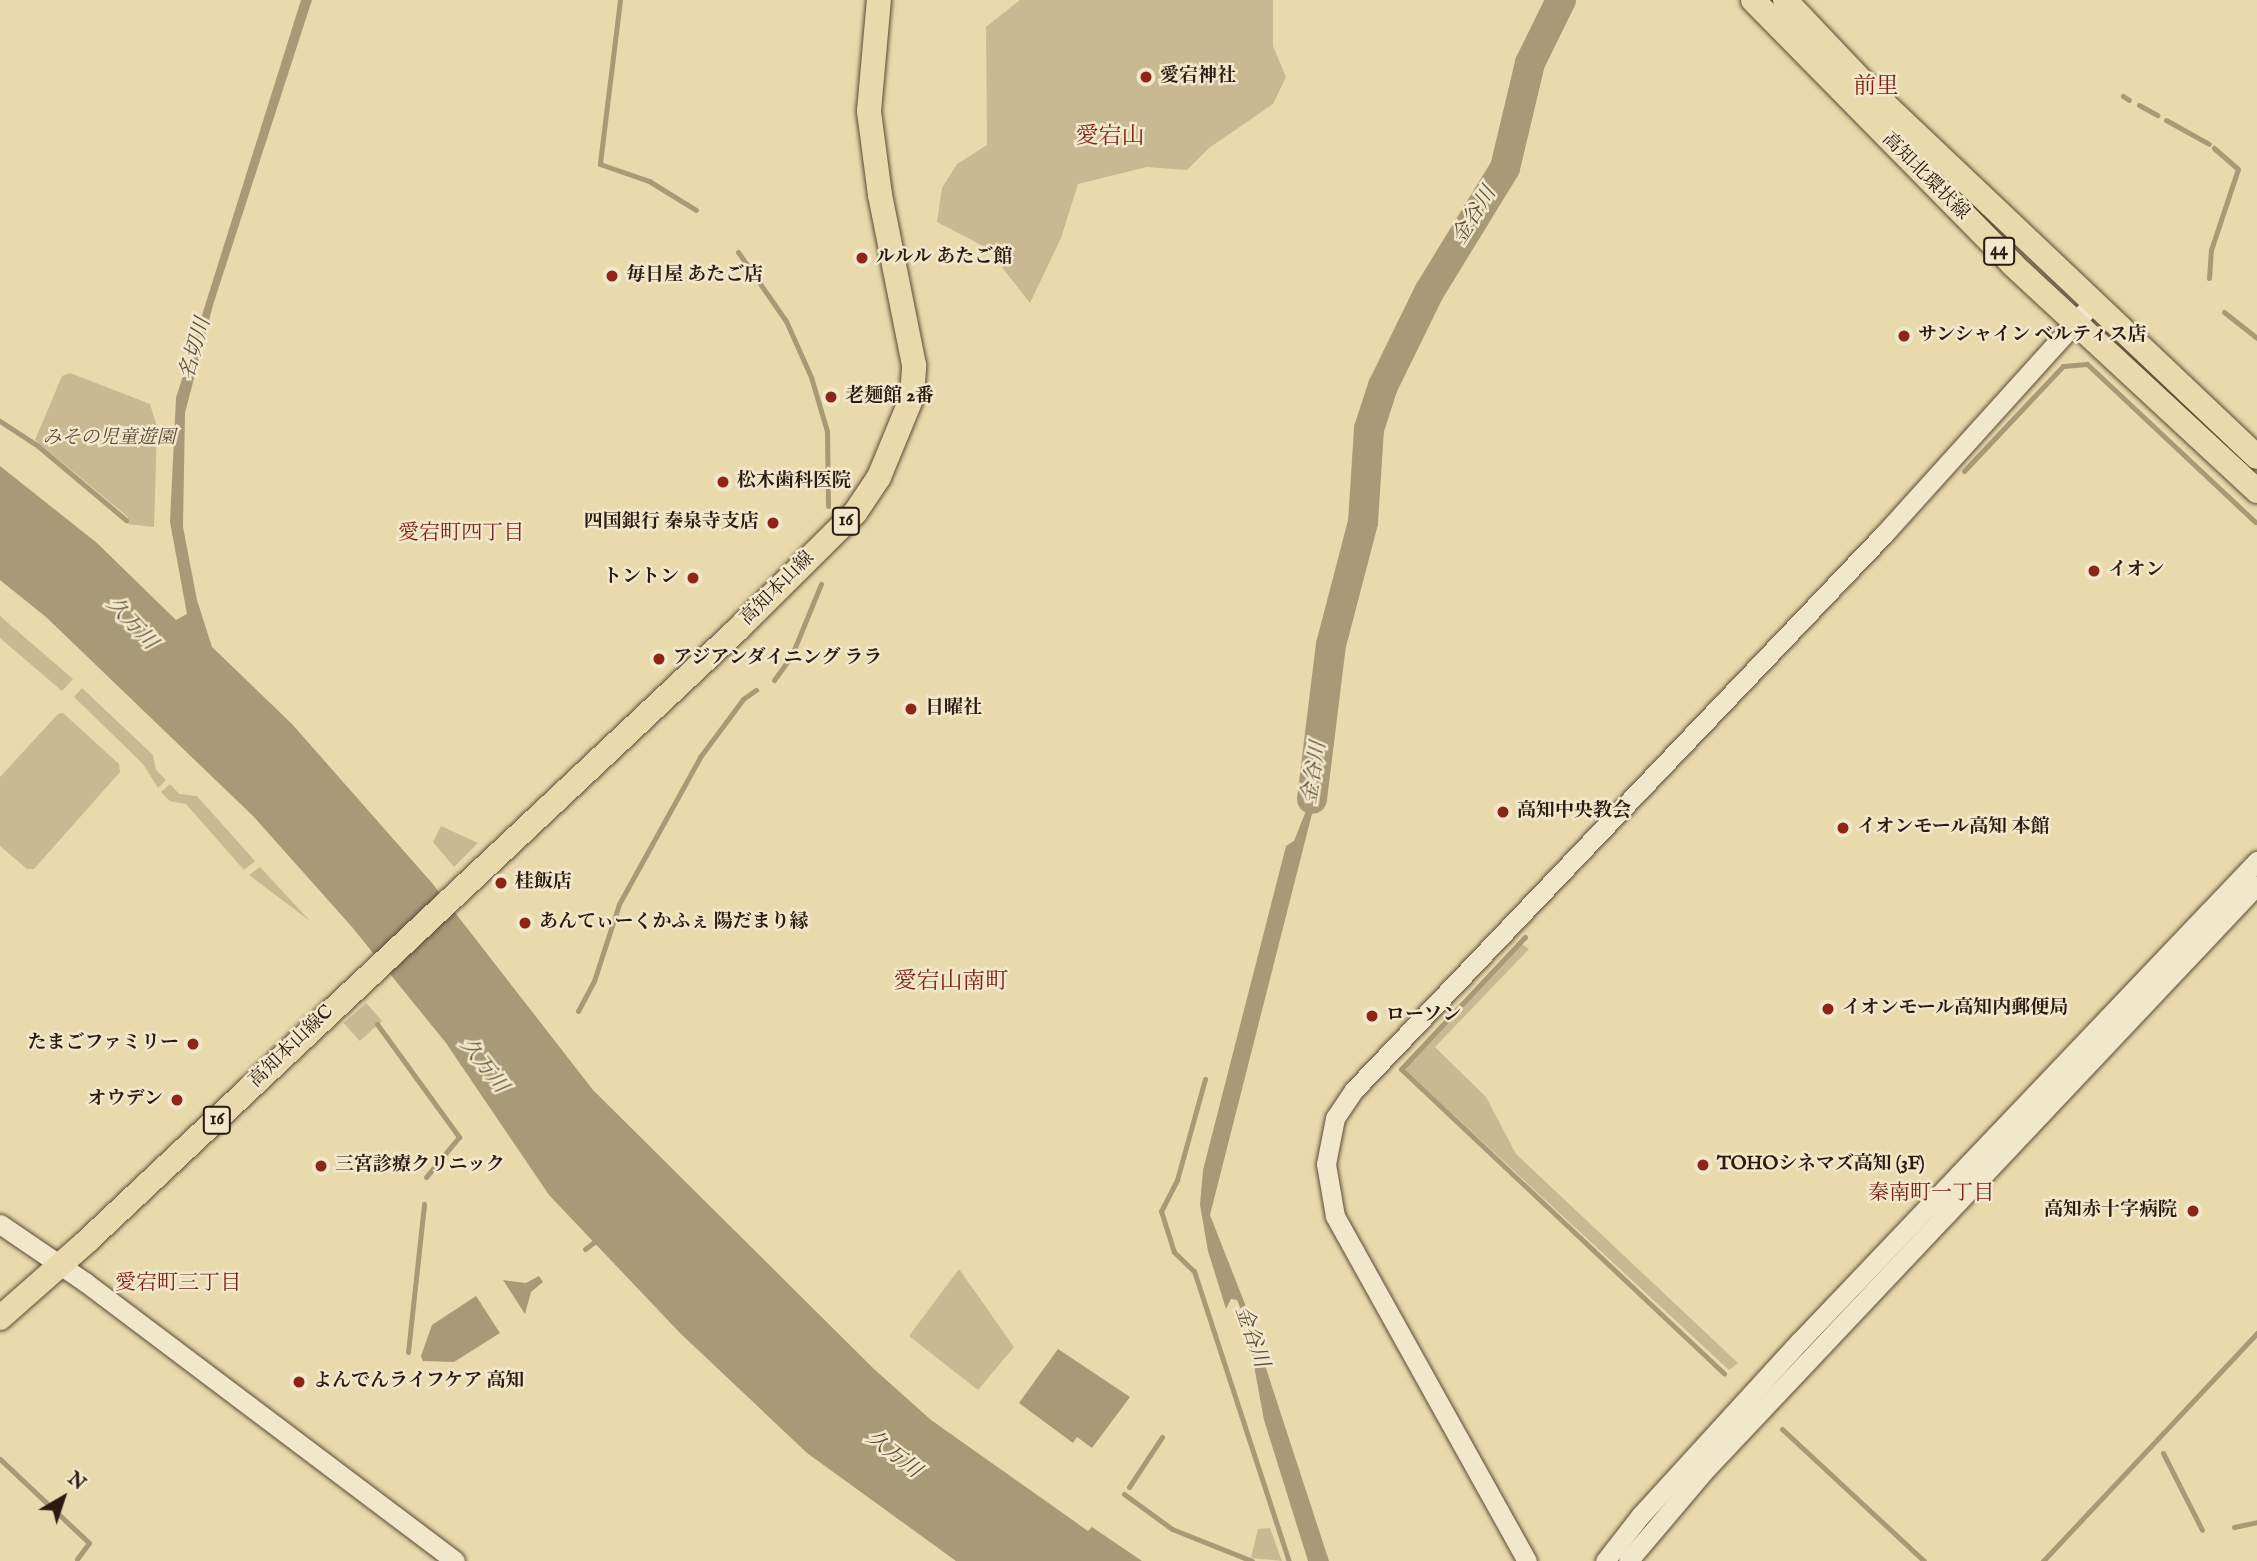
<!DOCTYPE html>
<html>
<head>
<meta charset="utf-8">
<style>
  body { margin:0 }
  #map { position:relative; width:2257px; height:1561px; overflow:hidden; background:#e9daad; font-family:"IM FELL English","Noto Serif JP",serif }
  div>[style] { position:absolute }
  .green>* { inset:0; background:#c9b992; transform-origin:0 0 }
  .water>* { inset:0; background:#a89977 }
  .stream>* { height:5px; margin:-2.5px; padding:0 2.5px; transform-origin:2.5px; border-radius:2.5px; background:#a89977 }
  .river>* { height:30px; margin:-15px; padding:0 15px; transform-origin:15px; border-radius:15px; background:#a89977 }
  .roads { filter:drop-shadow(0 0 2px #5a4a36) drop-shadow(0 0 2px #5a4a36) }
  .tertiary>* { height:19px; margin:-9.5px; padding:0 9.5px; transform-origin:9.5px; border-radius:9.5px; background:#f1e7ca }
  .primary>* { height:24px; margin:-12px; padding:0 12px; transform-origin:12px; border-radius:12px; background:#e9daad }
  .dots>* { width:19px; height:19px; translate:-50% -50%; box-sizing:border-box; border:4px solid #f1e7ca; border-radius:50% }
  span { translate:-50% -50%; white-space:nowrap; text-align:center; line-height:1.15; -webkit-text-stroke:5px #f1e7ca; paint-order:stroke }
  .shield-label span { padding:2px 5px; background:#f1e7ca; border:2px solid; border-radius:5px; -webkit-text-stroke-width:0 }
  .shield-label { font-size:18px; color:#2b1a0f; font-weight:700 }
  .poi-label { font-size:19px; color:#2b1a0f; font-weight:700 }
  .left { translate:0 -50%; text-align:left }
  .right { translate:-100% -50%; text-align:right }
  .street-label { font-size:19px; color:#2b1a0f }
  .park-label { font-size:19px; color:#5a4a36; font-style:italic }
  .water-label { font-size:21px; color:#5d4d39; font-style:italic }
  .neighbourhood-label { font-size:21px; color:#7a1f14 }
  .quarter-label { font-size:23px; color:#7a1f14 }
  .north { position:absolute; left:28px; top:1463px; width:70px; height:70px; -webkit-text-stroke:5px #f1e7ca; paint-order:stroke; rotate:39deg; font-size:19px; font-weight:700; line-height:28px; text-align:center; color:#2b1a0f }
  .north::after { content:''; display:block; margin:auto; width:24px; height:32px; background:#2b1a0f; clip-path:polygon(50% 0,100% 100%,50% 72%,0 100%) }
</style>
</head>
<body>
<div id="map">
  <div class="green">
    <i style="clip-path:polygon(1020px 0,1273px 0,1273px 46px,1286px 77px,1273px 104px,1209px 148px,1187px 170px,1147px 167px,1078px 184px,1061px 238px,1030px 303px,987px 248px,937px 222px,942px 188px,957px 164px,987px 145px,986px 27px)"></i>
    <i style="clip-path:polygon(70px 373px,150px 404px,157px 427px,154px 527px,127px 524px,128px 517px,35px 440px,62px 376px)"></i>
    <i style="clip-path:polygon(0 616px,73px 679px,62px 691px,0 638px)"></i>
    <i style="clip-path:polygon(82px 688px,153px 755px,156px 770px,166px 780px,158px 788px,143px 764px,74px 697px)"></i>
    <i style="clip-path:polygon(63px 713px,119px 764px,120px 772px,34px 869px,27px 869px,0 846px,0 777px,58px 714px)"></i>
    <i style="clip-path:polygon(170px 784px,179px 794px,197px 796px,255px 861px,244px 870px,186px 804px,170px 801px,161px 792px)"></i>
    <i style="clip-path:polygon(441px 826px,478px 843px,454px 867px,433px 842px)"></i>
    <i style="clip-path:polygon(260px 867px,310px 921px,249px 875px)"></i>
    <i style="clip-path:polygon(1522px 944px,1529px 949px,1435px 1047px,1486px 1097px,1516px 1154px,1738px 1363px,1729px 1370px,1404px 1069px)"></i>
    <i style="left:366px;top:1003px;width:24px;height:30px;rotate:48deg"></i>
    <i style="clip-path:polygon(959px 1269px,1014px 1347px,978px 1390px,909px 1336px)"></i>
    <i style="clip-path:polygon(1270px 1528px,1282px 1561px,1251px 1558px,1258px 1529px)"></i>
  </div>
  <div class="water">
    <i style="clip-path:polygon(301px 0,312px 0,213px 305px,185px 413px,183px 527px,197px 600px,212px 647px,292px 724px,432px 883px,593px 1090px,874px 1369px,931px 1420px,1088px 1531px,1092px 1527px,1142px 1561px,956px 1561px,807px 1453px,680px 1333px,549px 1195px,446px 1043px,352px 927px,253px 816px,46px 617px,0 580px,0 466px,97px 543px,176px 620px,187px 614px,170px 522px,176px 398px)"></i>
    <i style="clip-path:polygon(1310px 760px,1322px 763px,1316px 798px,1210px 1215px,1245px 1304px,1329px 1561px,1308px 1561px,1264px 1420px,1246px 1322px,1237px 1300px,1231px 1299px,1226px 1309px,1208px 1251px,1200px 1205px,1203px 1170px,1286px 846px,1294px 841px,1311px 798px,1314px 784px)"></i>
    <i style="clip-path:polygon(539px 1276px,543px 1282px,531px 1292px,525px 1314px,503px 1280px,526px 1283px)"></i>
    <i style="clip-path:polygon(476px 1296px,500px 1333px,454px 1362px,423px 1361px,421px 1356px,432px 1325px)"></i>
    <i style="clip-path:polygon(1058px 1349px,1130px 1397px,1092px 1448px,1077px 1437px,1073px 1443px,1019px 1403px)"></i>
  </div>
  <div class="stream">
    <i style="left:620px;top:0;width:165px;rotate:97deg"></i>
    <i style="left:600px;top:164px;width:52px;rotate:19.1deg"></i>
    <i style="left:649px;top:181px;width:55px;rotate:31.7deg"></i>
    <i style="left:2123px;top:96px;width:7px;rotate:34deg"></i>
    <i style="left:2139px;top:105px;width:21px;rotate:29deg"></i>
    <i style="left:2166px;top:120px;width:49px;rotate:29.2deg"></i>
    <i style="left:738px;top:252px;width:84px;rotate:55.2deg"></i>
    <i style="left:786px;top:321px;width:61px;rotate:65.9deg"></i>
    <i style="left:811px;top:377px;width:56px;rotate:73.5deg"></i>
    <i style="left:827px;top:431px;width:75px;rotate:89.2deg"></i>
    <i style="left:2209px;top:278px;width:28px;rotate:-86deg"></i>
    <i style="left:2211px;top:250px;width:85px;rotate:-71.6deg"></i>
    <i style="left:2238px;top:169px;width:32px;rotate:-139deg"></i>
    <i style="left:2224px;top:312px;width:42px;rotate:38.2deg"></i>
    <i style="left:0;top:421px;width:45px;rotate:33.3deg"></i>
    <i style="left:38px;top:446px;width:115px;rotate:40.1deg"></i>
    <i style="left:1964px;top:471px;width:144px;rotate:-46.7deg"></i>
    <i style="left:2063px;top:366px;width:24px;rotate:-5deg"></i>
    <i style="left:2087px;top:364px;width:231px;rotate:43.2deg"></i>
    <i style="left:774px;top:680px;width:29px;rotate:-54deg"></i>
    <i style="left:791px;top:657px;width:79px;rotate:-67.7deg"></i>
    <i style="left:1525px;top:937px;width:181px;rotate:133.2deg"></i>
    <i style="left:1401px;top:1069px;width:444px;rotate:43.3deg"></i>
    <i style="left:578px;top:1011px;width:34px;rotate:-62deg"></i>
    <i style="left:594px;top:981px;width:81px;rotate:-72deg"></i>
    <i style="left:619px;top:904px;width:168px;rotate:-61.1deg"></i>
    <i style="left:700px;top:757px;width:72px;rotate:-53.4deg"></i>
    <i style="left:743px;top:699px;width:16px;rotate:-35deg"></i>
    <i style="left:377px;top:1024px;width:140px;rotate:54deg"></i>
    <i style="left:459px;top:1137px;width:52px;rotate:129.5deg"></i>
    <i style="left:1205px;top:1079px;width:105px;rotate:105.5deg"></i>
    <i style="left:1177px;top:1180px;width:35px;rotate:117deg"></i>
    <i style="left:1161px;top:1211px;width:43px;rotate:72.4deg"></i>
    <i style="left:1174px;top:1252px;width:28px;rotate:44deg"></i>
    <i style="left:1194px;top:1271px;width:305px;rotate:71.9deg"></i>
    <i style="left:585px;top:1249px;width:18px;rotate:-38deg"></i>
    <i style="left:408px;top:1352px;width:149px;rotate:-83.8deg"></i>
    <i style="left:1782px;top:1429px;width:194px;rotate:42.9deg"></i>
    <i style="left:2163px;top:1453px;width:86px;rotate:63.1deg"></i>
    <i style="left:0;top:1459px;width:122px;rotate:43.3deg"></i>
    <i style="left:89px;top:1543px;width:20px;rotate:127deg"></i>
    <i style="left:1129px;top:1487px;width:60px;rotate:-56.6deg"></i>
    <i style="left:1124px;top:1494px;width:59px;rotate:36.1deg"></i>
    <i style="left:1172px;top:1529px;width:86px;rotate:21.8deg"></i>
    <i style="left:2234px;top:1527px;width:24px;rotate:-12deg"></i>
    <i style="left:2043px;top:1561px;width:313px;rotate:-46.8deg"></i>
  </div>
  <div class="river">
    <i style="left:1312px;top:799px;width:155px;rotate:-83deg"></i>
    <i style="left:1331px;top:645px;width:127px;rotate:-75.4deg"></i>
    <i style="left:1363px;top:522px;width:93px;rotate:-86.3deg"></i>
    <i style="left:1369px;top:429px;width:45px;rotate:-72deg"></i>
    <i style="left:1383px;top:386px;width:105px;rotate:-63.9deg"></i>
    <i style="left:1429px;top:292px;width:145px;rotate:-58.5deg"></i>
    <i style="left:1505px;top:168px;width:108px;rotate:-76.6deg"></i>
    <i style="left:1530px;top:63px;width:70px;rotate:-63.8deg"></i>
  </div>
  <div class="roads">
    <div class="tertiary">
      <i style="left:0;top:1224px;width:103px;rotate:34.3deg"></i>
      <i style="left:85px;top:1282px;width:463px;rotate:37deg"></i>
      <i style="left:1527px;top:1561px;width:395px;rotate:-119.1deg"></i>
      <i style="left:1335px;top:1216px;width:53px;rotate:-99.8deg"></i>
      <i style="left:1326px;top:1164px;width:47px;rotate:-78.9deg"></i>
      <i style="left:1335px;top:1118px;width:34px;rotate:-56deg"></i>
      <i style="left:1354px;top:1090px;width:768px;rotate:-46.37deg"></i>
      <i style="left:1884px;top:534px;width:312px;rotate:-47.9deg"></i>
      <i style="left:1605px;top:1561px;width:57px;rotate:-52.1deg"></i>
      <i style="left:1640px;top:1516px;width:237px;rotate:-47.6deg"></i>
      <i style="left:1800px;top:1341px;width:663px;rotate:-46.41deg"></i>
      <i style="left:1628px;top:1561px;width:122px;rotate:-49.7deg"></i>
      <i style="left:1707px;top:1468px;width:801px;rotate:-46.67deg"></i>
    </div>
    <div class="primary">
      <i style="left:1753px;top:0;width:370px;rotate:45.5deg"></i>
      <i style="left:2012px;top:264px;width:334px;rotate:42.8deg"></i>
      <i style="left:1785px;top:0;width:134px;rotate:46.5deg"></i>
      <i style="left:1877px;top:97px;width:523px;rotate:43.45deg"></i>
      <i style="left:0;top:1318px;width:113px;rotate:-41.4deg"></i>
      <i style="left:85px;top:1243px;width:895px;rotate:-43.23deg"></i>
      <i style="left:737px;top:630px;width:166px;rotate:-44.8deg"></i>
      <i style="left:855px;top:513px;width:43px;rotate:-56.3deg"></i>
      <i style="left:879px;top:477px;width:87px;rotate:-67.6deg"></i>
      <i style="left:912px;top:397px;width:32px;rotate:-86deg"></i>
      <i style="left:914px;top:365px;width:173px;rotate:-101.3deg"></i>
      <i style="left:880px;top:195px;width:85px;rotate:-97.5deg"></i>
      <i style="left:869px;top:111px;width:111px;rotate:-84.9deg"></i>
    </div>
  </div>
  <div class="dots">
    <i style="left:1146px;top:77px;background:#8f2418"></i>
    <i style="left:862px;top:258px;background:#8f2418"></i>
    <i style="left:612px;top:276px;background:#8f2418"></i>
    <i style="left:1904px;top:336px;background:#8f2418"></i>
    <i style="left:831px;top:397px;background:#8f2418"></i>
    <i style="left:723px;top:482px;background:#8f2418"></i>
    <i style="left:773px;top:523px;background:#8f2418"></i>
    <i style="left:2094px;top:571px;background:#8f2418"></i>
    <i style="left:693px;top:578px;background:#8f2418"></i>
    <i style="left:659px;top:659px;background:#8f2418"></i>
    <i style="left:911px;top:709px;background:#8f2418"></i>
    <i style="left:1503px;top:812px;background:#8f2418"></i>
    <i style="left:1843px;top:828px;background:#8f2418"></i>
    <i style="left:501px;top:883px;background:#8f2418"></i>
    <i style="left:525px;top:923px;background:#8f2418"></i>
    <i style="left:1828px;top:1009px;background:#8f2418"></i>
    <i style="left:1372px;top:1016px;background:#8f2418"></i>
    <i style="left:193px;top:1044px;background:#8f2418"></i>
    <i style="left:177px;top:1100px;background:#8f2418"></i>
    <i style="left:1703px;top:1165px;background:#8f2418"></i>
    <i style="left:321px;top:1166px;background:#8f2418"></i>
    <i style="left:2193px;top:1211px;background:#8f2418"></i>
    <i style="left:299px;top:1382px;background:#8f2418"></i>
  </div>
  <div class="shield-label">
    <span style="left:1999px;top:251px">44</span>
    <span style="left:846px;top:521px">16</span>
    <span style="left:217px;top:1120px">16</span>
  </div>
  <div class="poi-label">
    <span class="left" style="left:1160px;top:77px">愛宕神社</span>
    <span class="left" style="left:876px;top:258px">ルルル あたご館</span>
    <span class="left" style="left:626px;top:276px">毎日屋 あたご店</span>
    <span class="left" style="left:1918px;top:336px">サンシャイン ベルティス店</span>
    <span class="left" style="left:845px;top:397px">老麺館 2番</span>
    <span class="left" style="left:737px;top:482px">松木歯科医院</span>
    <span class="right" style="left:759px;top:523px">四国銀行 秦泉寺支店</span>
    <span class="left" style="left:2108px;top:571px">イオン</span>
    <span class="right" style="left:679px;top:578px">トントン</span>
    <span class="left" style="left:673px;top:659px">アジアンダイニング ララ</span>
    <span class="left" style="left:925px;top:709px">日曜社</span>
    <span class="left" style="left:1517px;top:812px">高知中央教会</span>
    <span class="left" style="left:1857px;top:828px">イオンモール高知 本館</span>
    <span class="left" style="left:515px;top:883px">桂飯店</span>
    <span class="left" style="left:539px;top:923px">あんてぃーくかふぇ 陽だまり縁</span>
    <span class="left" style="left:1842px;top:1009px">イオンモール高知内郵便局</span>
    <span class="left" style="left:1386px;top:1016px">ローソン</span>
    <span class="right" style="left:179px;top:1044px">たまごファミリー</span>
    <span class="right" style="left:163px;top:1100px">オウデン</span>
    <span class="left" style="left:1717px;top:1165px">TOHOシネマズ高知 (3F)</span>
    <span class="left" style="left:335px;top:1166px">三宮診療クリニック</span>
    <span class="right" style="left:2177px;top:1211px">高知赤十字病院</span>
    <span class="left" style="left:313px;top:1382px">よんでんライフケア 高知</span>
  </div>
  <div class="street-label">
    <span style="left:1925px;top:177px;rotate:45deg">高知北環状線</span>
    <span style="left:778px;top:589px;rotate:-45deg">高知本山線</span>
    <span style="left:292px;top:1047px;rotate:-44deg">高知本山線C</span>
  </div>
  <div class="park-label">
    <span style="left:109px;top:439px">みその児童遊園</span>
  </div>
  <div class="water-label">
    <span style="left:1475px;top:216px;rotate:-58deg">金谷川</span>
    <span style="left:196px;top:349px;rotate:-74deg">名切川</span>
    <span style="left:131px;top:624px;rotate:47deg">久万川</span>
    <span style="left:1315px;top:773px;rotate:-81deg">金谷川</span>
    <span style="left:483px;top:1066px;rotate:52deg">久万川</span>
    <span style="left:1251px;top:1337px;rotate:71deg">金谷川</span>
    <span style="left:893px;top:1455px;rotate:38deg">久万川</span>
  </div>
  <div class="neighbourhood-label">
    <span style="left:461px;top:534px">愛宕町四丁目</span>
    <span style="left:1931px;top:1194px">秦南町一丁目</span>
    <span style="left:178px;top:1284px">愛宕町三丁目</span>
  </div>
  <div class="quarter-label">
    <span style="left:1876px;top:87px">前里</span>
    <span style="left:1110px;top:137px">愛宕山</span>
    <span style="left:951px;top:982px">愛宕山南町</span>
  </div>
  <div class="north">N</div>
</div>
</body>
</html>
